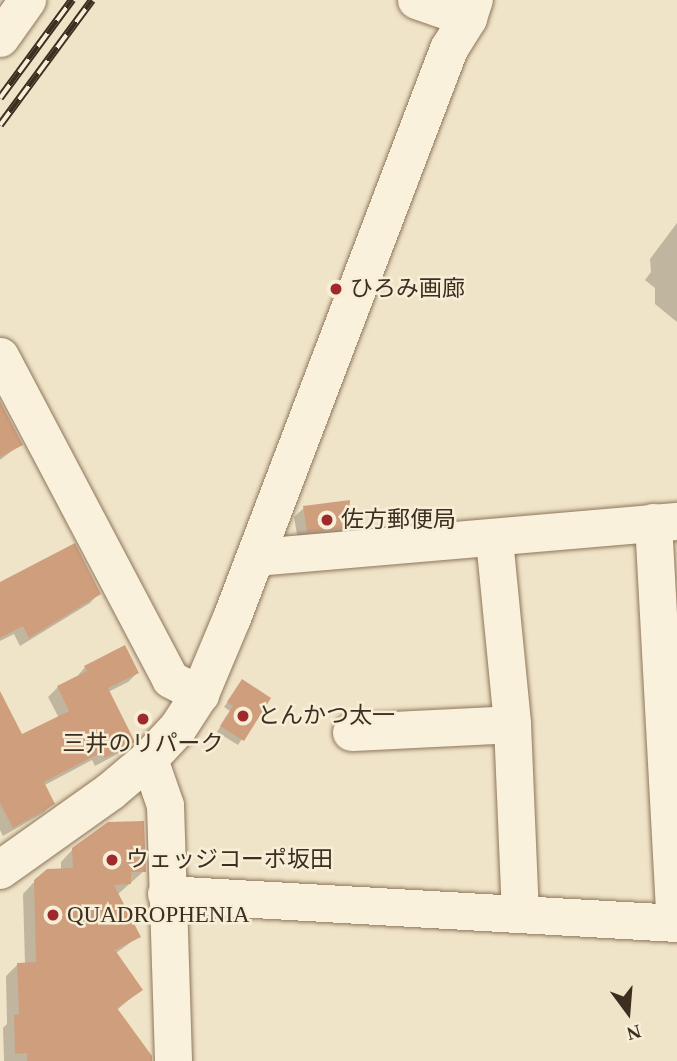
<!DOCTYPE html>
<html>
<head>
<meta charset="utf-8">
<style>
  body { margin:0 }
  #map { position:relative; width:677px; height:1061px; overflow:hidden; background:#f0e4c8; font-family:"Times New Roman","Noto Sans JP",serif }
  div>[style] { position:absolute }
  .shadow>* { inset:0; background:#0003 }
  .building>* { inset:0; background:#cf9f7d }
  .roads { filter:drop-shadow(0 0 2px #8d765c) drop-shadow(0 0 2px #8d765c) }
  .minor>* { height:37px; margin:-18.5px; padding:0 18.5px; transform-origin:18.5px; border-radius:18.5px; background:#faf1dc }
  .tertiary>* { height:38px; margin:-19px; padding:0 19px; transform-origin:19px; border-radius:19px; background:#faf1dc }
  .rail>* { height:8px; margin-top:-4px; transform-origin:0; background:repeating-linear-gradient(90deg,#f7eed8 0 16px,#3d2e20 0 32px); box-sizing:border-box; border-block:2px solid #3d2e20 }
  .dots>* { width:19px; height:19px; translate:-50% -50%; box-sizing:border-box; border:4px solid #f7eed8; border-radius:50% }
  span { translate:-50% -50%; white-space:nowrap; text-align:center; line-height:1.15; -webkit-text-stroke:5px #f7eed8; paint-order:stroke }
  .poi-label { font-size:23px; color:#3d2e20 }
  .left { translate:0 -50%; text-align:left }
  .north { position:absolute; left:593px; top:977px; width:70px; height:70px; -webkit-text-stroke:5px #f7eed8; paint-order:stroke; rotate:164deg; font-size:19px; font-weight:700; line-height:28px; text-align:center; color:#3d2e20 }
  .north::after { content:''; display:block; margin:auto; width:24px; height:32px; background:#3d2e20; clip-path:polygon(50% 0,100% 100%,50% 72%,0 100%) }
</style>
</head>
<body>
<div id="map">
  <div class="shadow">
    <i style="clip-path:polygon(677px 223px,677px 322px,655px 304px,655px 288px,645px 280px,651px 272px,650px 259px)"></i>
    <i style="clip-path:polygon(0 405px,21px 444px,0 460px)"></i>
    <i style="clip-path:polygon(304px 508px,346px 527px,337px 537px,298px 540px,294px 517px)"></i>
    <i style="clip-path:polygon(0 584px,99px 593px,90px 603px,20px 646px,14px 634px,0 641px)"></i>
    <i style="clip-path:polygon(85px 667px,137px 673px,128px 682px,108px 692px,133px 742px,123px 751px,95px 766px,92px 760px,43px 786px,53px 804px,43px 813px,3px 836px,0 830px,0 695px,21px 737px,59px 718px,48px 697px,58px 687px,76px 678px)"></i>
    <i style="clip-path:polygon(242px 681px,269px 698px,238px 745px,217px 732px,230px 711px,224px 707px)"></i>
    <i style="clip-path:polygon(73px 849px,144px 871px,117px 895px,139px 936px,115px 954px,141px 989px,117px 1010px,151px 1061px,4px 1061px,3px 1028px,7px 1024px,6px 976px,18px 964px,25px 964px,23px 894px,35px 881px,61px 870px,61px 862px)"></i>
  </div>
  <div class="building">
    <i style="clip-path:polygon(0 401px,23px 445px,0 457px)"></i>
    <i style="clip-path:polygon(350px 500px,348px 528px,307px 532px,303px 506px)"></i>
    <i style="clip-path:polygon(75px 543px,101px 594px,29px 638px,23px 626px,0 638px,0 582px)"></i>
    <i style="clip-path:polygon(125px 645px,139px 673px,108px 688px,135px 742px,105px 758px,102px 752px,44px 782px,55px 804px,13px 828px,0 803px,0 691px,22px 734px,69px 711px,57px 686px,87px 671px,84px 666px)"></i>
    <i style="clip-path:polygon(242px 679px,271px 698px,244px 741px,220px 726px,233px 706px,227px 702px)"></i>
    <i style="clip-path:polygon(144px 821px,146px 872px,131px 872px,131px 884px,114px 885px,141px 937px,115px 950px,143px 990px,117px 1008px,152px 1056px,152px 1061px,27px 1061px,27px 1053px,15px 1054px,14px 1015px,19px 1014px,17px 963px,36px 962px,34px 880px,47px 869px,73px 868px,72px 848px,108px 822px)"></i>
  </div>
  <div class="roads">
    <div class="minor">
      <i style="left:416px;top:0;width:55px;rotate:19.1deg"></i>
      <i style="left:0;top:38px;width:47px;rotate:-54.6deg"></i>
      <i style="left:0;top:356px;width:365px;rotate:62.2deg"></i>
      <i style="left:170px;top:679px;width:34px;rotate:27deg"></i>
      <i style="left:653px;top:522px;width:401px;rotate:86.9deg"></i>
      <i style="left:494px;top:539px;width:186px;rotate:84.4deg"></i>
      <i style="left:512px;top:724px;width:187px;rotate:87.6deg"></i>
      <i style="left:256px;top:557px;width:423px;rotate:-4.9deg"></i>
      <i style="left:351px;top:732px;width:161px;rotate:-2.8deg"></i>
      <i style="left:149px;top:759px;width:49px;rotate:70.8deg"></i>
      <i style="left:165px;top:805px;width:256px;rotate:88.2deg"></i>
      <i style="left:166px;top:894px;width:512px;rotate:3.25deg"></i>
    </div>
    <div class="tertiary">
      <i style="left:0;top:870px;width:136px;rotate:-35.4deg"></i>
      <i style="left:111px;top:791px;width:50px;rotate:-40.1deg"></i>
      <i style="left:149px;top:759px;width:42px;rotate:-46.9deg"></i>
      <i style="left:178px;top:728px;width:40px;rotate:-57.1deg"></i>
      <i style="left:200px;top:694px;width:82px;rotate:-67.2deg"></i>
      <i style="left:232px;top:618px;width:609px;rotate:-69.12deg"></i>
      <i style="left:449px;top:49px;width:36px;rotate:-58deg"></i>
      <i style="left:468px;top:18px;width:19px;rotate:-72deg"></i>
    </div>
  </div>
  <div class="rail">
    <i style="left:0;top:98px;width:122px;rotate:-53.7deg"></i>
    <i style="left:0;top:125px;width:155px;rotate:-53.6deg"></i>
  </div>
  <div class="dots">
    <i style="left:336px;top:289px;background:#9e2a2b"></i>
    <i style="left:327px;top:520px;background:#9e2a2b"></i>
    <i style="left:243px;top:716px;background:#9e2a2b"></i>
    <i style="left:143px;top:719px;background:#9e2a2b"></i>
    <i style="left:112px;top:860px;background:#9e2a2b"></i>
    <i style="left:53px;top:915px;background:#9e2a2b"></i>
  </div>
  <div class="poi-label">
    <span class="left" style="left:350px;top:289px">ひろみ画廊</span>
    <span class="left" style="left:341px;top:520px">佐方郵便局</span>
    <span class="left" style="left:257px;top:716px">とんかつ太一</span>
    <span style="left:143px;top:744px">三井のリパーク</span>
    <span class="left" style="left:126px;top:860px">ウェッジコーポ坂田</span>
    <span class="left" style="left:67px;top:915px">QUADROPHENIA</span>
  </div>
  <div class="north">N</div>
</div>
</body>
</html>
